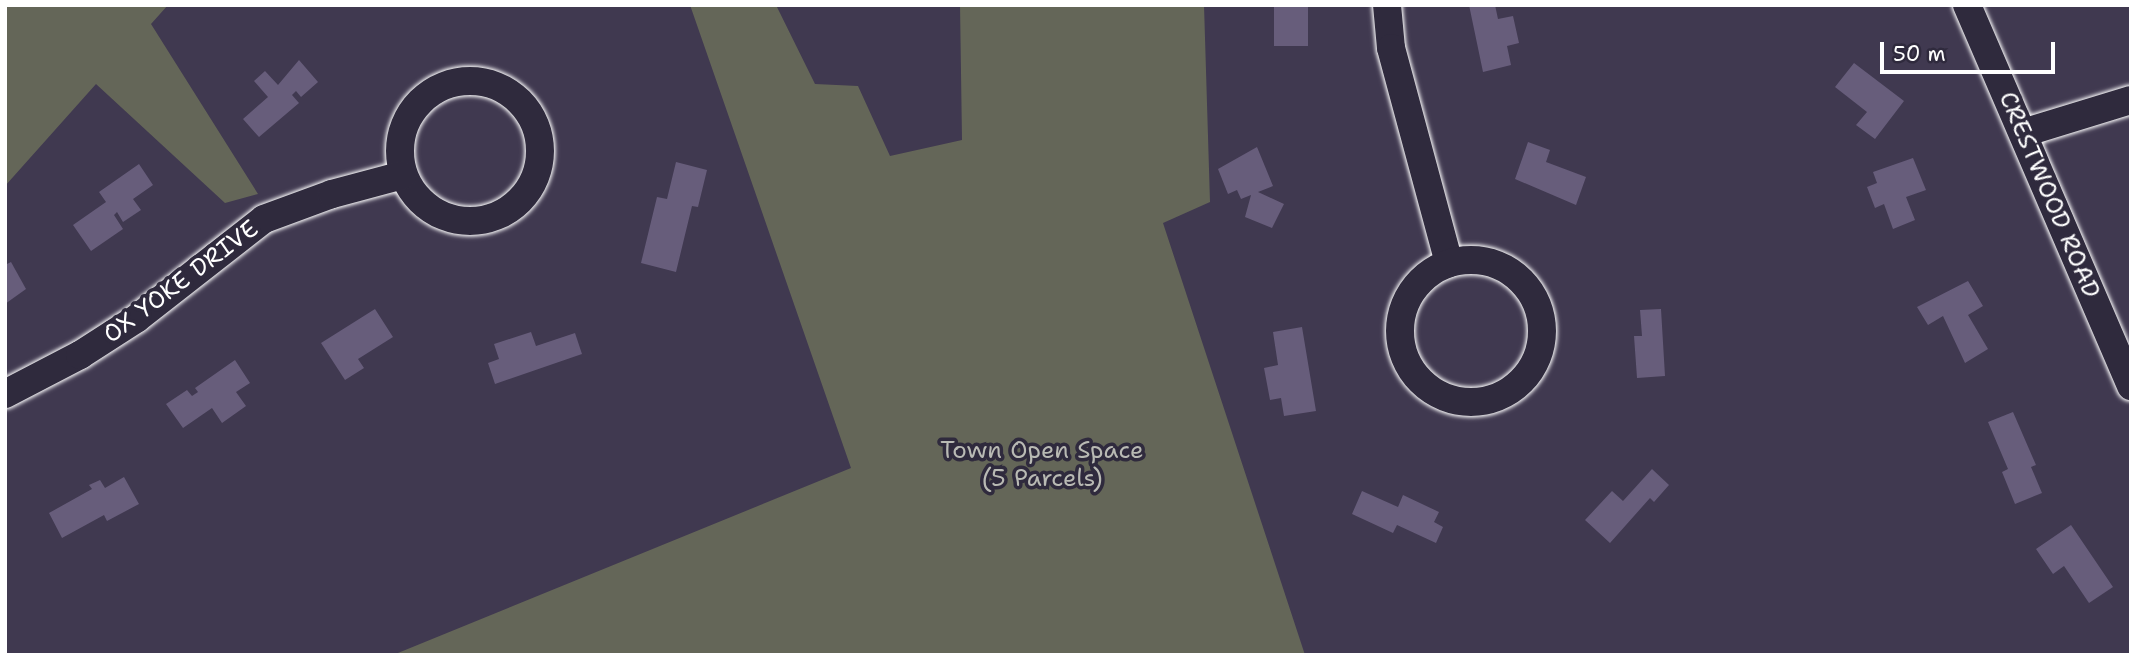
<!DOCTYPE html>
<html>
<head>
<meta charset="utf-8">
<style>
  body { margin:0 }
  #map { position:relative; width:2136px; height:660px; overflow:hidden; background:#403950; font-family:"Shantell Sans",sans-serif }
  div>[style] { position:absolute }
  .green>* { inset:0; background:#646658 }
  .building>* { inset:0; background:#675d7b; transform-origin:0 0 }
  .roads { filter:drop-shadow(0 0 2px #fff) drop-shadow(0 0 2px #fff) }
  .minor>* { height:28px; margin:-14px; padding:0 14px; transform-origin:14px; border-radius:14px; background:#2f2a3d }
  .minor>.ring { margin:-14px; padding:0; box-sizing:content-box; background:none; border:28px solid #2f2a3d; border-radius:50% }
  span { translate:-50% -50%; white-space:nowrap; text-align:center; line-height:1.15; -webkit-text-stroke:7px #2f2a3d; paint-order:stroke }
  .street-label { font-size:24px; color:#fff }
  .park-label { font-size:24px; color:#b9bab4 }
  .frame { position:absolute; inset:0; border:7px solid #fff; pointer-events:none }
  .scale { position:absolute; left:1880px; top:42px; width:175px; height:32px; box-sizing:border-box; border:4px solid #fff; border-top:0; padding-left:9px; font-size:21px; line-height:24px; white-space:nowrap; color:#fff; -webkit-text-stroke:5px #2f2a3d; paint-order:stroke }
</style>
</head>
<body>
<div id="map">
  <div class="green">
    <i style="clip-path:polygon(5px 5px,168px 5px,151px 24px,258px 194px,225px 203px,96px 84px,5px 186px)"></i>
    <i style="clip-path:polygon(690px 5px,776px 5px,815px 84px,858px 86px,890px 156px,962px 140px,960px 5px,1204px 5px,1210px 202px,1163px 223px,1305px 655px,393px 655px,851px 468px)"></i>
  </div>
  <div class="building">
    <i style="left:1274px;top:5px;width:34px;height:41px"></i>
    <i style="clip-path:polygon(1469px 5px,1495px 5px,1498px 19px,1513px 16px,1519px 43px,1507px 46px,1511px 65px,1483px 72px)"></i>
    <i style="clip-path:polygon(299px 60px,318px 82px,301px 97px,296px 91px,292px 95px,299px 103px,259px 137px,243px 119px,268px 97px,254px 81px,265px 71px,278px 85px)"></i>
    <i style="clip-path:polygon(1854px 63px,1904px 101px,1875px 139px,1856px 125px,1867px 112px,1835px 87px)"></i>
    <i style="clip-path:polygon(1528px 142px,1550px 150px,1546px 162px,1586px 177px,1576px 205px,1515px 179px)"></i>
    <i style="clip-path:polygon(1257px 147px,1273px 186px,1258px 192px,1284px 204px,1272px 228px,1245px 217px,1251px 195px,1241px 199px,1237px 190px,1228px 194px,1218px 169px)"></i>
    <i style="clip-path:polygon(1913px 158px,1926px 190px,1906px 197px,1915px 220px,1893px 229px,1884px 204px,1875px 208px,1867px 187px,1877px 183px,1873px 172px)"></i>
    <i style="clip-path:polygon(676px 162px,707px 170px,698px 207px,692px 206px,676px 272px,641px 263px,657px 197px,667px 199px)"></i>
    <i style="clip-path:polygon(139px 164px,153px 185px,133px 199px,141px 210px,123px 222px,117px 212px,114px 215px,123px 229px,91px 251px,73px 225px,106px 202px,99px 192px)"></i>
    <i style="clip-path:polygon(11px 262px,26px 289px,5px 304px,5px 265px)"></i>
    <i style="clip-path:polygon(1968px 281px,1983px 306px,1968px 315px,1988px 349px,1965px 363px,1943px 316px,1928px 325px,1917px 307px)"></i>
    <i style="clip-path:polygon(375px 309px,393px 337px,358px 359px,364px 368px,345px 380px,321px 343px)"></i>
    <i style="clip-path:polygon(1661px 309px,1665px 376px,1637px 378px,1634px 336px,1642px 336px,1640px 310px)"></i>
    <i style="clip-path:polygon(1302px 327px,1316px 411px,1284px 416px,1281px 398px,1270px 400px,1264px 368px,1278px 365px,1273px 332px)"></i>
    <i style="clip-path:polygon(531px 332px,536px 346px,575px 333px,582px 354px,495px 384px,488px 363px,499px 359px,494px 344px)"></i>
    <i style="clip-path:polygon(235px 360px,250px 383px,236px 392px,246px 406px,222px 423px,212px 408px,183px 428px,166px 404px,187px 390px,192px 396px,198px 392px,195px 388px)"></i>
    <i style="clip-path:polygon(2013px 412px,2036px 465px,2031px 467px,2042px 493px,2015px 504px,2002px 472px,2008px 469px,1988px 422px)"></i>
    <i style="clip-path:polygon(1652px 469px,1669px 485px,1654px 502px,1650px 498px,1610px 543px,1585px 520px,1612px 491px,1623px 501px)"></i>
    <i style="clip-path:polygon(124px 477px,139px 504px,107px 521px,104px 515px,62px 538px,49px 513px,92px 489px,89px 485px,100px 480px,105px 488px)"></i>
    <i style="clip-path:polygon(1362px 491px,1398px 507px,1403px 495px,1439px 512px,1434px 522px,1443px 527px,1436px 543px,1397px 525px,1393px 533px,1352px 514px)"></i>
    <i style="clip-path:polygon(2071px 525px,2113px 587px,2089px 603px,2064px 566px,2053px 574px,2036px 549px)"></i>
  </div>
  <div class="roads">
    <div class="minor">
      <i style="left:1387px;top:5px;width:43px;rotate:84.7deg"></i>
      <i style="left:1391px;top:48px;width:223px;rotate:74.9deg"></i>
      <i style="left:1967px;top:5px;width:415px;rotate:66.7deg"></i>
      <i class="ring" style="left:400px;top:81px;width:112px;height:112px"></i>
      <i style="left:2023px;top:133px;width:113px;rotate:-17deg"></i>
      <i class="ring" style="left:1400px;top:260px;width:114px;height:114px"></i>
      <i style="left:5px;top:394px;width:85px;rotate:-27.5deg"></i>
      <i style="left:80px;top:355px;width:67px;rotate:-32.7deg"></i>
      <i style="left:136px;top:319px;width:162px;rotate:-38deg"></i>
      <i style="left:264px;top:219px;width:72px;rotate:-20.2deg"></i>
      <i style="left:332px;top:194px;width:73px;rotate:-15deg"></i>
    </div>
  </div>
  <div class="street-label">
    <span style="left:2049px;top:195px;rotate:67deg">CRESTWOOD ROAD</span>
    <span style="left:181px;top:282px;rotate:-37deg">OX YOKE DRIVE</span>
  </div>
  <div class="park-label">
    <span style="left:1042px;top:465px">Town Open Space<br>(5 Parcels)</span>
  </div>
  <div class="frame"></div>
  <div class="scale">50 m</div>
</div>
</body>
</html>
